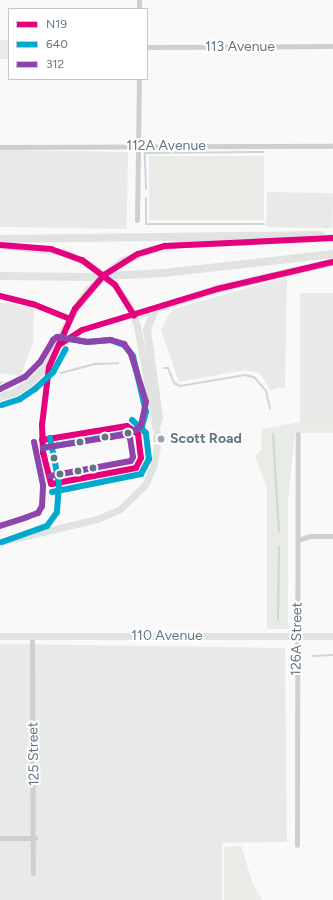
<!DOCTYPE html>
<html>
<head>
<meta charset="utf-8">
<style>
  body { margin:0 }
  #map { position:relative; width:333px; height:900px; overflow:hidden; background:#f9f9f9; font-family:Figtree,sans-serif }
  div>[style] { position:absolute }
  .built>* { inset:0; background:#e8e9e9; transform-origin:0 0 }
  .green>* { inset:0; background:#e8ebe6; transform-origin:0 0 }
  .stream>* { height:2px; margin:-1px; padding:0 1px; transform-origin:1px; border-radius:1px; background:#ced6d9 }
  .secondary-tunnel>* { height:7px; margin-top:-3.5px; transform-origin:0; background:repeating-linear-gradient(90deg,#d4d8dc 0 7px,transparent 0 10.5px) }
  .minor>* { height:5px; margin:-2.5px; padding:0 2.5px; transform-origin:2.5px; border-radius:2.5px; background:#cecfd0 }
  .secondary>* { height:7px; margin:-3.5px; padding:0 3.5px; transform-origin:3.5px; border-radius:3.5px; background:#e1e2e2 }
  .primary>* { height:8px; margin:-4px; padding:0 4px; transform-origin:4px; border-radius:4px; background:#e1e2e2 }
  .bus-1>* { height:6px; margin:-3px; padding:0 3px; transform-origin:3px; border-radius:3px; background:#e5007d }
  .bus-2>* { height:6px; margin:-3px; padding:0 3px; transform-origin:3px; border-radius:3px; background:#00a9ce }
  .bus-3>* { height:6px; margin:-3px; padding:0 3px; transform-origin:3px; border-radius:3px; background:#8e44ad }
  .dots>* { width:11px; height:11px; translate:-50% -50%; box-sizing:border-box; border:2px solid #fff; border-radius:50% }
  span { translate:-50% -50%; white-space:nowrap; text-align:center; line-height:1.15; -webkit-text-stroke:4px #fff; paint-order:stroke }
  .street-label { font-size:14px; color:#657683 }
  .poi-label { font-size:14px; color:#657683; font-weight:700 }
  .left { translate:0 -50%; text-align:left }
  .legend { position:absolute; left:8px; top:8px; width:140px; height:72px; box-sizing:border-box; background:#fff; border:1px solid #c1c8cd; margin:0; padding:5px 7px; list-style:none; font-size:12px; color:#657683 }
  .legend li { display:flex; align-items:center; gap:8px; height:20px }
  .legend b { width:20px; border:1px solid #c1c8cd }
</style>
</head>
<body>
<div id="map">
  <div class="built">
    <i style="left:128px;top:152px;width:77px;height:128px;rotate:91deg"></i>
    <i style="left:267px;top:192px;width:66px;height:35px;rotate:1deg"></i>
    <i style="clip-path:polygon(287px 277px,285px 387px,270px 390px,260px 373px,245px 370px,179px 382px,161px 330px,169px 314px,176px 308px)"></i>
    <i style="left:333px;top:293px;width:129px;height:33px;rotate:90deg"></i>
    <i style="clip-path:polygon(0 302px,34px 308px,33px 342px,21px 376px,0 373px)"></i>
    <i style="clip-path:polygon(0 644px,285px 648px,287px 842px,222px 843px,222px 900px,0 900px)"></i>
  </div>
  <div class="green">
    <i style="left:0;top:40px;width:9px;height:19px"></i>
    <i style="left:149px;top:156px;width:115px;height:64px"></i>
    <i style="clip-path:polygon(300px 422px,333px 422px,333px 433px,295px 433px,288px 500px,288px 629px,267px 629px,267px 488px,255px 456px,261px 450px,262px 429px)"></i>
    <i style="clip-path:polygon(241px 846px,253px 884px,262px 900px,224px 900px,224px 847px)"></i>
  </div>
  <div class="stream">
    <i style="left:146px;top:189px;width:36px;rotate:-92deg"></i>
    <i style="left:145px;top:153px;width:119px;rotate:-0.5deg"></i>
    <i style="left:146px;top:198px;width:26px;rotate:90deg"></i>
    <i style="left:146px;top:224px;width:118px"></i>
    <i style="left:164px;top:368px;width:4px"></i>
    <i style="left:168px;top:368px;width:16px;rotate:68deg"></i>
    <i style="left:174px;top:383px;width:7px;rotate:27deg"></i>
    <i style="left:180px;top:386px;width:66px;rotate:-9.6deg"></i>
    <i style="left:245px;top:375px;width:9px;rotate:13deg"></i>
    <i style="left:254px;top:377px;width:18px;rotate:49deg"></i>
    <i style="left:266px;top:391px;width:18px;rotate:77deg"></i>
    <i style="left:61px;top:373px;width:34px;rotate:-15deg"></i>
    <i style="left:94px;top:364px;width:24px;rotate:-2deg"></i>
    <i style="left:0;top:383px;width:2px;rotate:-27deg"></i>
    <i style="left:273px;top:434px;width:98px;rotate:86.5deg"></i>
    <i style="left:278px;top:620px;width:73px;rotate:-89.2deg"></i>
    <i style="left:313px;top:656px;width:20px;rotate:-3deg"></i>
  </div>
  <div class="secondary-tunnel">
    <i style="left:157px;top:434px;width:13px;rotate:90deg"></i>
  </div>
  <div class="minor">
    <i style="left:139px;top:0;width:9px;rotate:90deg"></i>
    <i style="left:147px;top:47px;width:186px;rotate:-0.3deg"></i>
    <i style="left:0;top:147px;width:333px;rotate:-0.2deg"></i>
    <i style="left:137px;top:220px;width:141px;rotate:-89.2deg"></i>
    <i style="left:298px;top:540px;width:13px;rotate:-18deg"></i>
    <i style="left:310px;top:536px;width:23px"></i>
    <i style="left:32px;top:636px;width:237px;rotate:89.8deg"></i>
    <i style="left:0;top:838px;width:35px"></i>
    <i style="left:297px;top:845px;width:411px;rotate:-89.9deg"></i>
  </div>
  <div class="secondary">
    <i style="left:0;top:245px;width:64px;rotate:6.2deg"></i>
    <i style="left:64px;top:252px;width:31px;rotate:27deg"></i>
    <i style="left:92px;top:266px;width:30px;rotate:40deg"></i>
    <i style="left:115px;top:285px;width:25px;rotate:56deg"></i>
    <i style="left:129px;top:306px;width:22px;rotate:68deg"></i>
    <i style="left:137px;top:326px;width:110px;rotate:79.5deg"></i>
    <i style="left:0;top:542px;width:100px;rotate:-13.3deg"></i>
    <i style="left:97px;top:519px;width:25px;rotate:-23deg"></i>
    <i style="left:120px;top:509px;width:35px;rotate:-44deg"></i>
    <i style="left:145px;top:485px;width:20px;rotate:-66deg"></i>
    <i style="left:153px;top:467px;width:20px;rotate:-79deg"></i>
    <i style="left:0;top:636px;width:333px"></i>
  </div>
  <div class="primary">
    <i style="left:0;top:239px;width:320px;rotate:-0.7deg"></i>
    <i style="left:0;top:276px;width:87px;rotate:0.7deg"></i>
    <i style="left:87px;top:277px;width:77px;rotate:-3deg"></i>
    <i style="left:164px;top:273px;width:170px;rotate:-6.4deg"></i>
    <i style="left:155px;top:309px;width:22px;rotate:111deg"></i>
    <i style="left:147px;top:330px;width:89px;rotate:82.2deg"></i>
    <i style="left:159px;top:418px;width:10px;rotate:107deg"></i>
    <i style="left:134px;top:316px;width:87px;rotate:-18deg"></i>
    <i style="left:217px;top:289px;width:119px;rotate:-13.1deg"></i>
    <i style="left:0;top:397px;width:17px;rotate:-17deg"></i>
    <i style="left:16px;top:392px;width:17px;rotate:-33deg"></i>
    <i style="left:30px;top:383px;width:23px;rotate:-45deg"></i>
    <i style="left:46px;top:367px;width:60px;rotate:-63.4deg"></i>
    <i style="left:73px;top:313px;width:28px;rotate:-55deg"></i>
    <i style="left:89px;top:290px;width:43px;rotate:-41.2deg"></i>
    <i style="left:121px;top:262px;width:32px;rotate:-22deg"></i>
    <i style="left:151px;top:250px;width:31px;rotate:-11deg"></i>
    <i style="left:181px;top:244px;width:152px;rotate:-2.3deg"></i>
  </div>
  <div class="bus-1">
    <i style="left:0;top:245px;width:51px;rotate:4.5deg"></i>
    <i style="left:51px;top:249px;width:33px;rotate:20deg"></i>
    <i style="left:82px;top:260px;width:41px;rotate:37.1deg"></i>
    <i style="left:115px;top:285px;width:36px;rotate:58deg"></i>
    <i style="left:0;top:296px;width:34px;rotate:14deg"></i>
    <i style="left:33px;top:304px;width:40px;rotate:22deg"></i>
    <i style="left:59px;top:345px;width:27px;rotate:-33deg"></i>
    <i style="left:82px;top:330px;width:141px;rotate:-16.9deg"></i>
    <i style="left:217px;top:289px;width:119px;rotate:-13.1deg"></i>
    <i style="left:42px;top:440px;width:86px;rotate:-9.4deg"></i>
    <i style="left:127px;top:426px;width:14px;rotate:36deg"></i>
    <i style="left:138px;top:434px;width:24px;rotate:83deg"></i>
    <i style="left:141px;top:458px;width:11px;rotate:117deg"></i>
    <i style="left:136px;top:468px;width:86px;rotate:169.3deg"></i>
    <i style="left:51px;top:484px;width:32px;rotate:-104deg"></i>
    <i style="left:43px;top:453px;width:28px;rotate:-92deg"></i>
    <i style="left:42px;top:425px;width:58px;rotate:-83.1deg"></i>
    <i style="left:49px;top:367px;width:64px;rotate:-65.9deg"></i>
    <i style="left:75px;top:309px;width:45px;rotate:-49.5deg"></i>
    <i style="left:104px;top:275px;width:40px;rotate:-32deg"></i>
    <i style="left:138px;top:254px;width:28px;rotate:-17deg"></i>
    <i style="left:165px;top:246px;width:168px;rotate:-2.7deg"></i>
  </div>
  <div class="bus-2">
    <i style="left:2px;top:405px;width:19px;rotate:-18deg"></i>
    <i style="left:20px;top:399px;width:18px;rotate:-34deg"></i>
    <i style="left:35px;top:389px;width:25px;rotate:-43deg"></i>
    <i style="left:53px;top:372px;width:26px;rotate:-61deg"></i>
    <i style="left:43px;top:448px;width:88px;rotate:-9.8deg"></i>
    <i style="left:130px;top:433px;width:14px;rotate:-30deg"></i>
    <i style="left:142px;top:426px;width:15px;rotate:-74deg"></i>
    <i style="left:146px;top:412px;width:57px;rotate:-103.1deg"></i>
    <i style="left:133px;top:356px;width:14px;rotate:-129deg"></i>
    <i style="left:124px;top:345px;width:15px;rotate:-160deg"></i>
    <i style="left:110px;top:340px;width:23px;rotate:175deg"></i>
    <i style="left:87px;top:342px;width:27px;rotate:-170deg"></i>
    <i style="left:52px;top:492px;width:91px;rotate:-11.4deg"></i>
    <i style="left:141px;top:474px;width:17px;rotate:-62deg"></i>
    <i style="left:149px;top:459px;width:26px;rotate:-97deg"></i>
    <i style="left:146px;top:433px;width:19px;rotate:-137deg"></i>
    <i style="left:2px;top:542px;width:48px;rotate:-19.6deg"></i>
    <i style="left:47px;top:526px;width:17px;rotate:-54deg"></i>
    <i style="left:57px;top:512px;width:29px;rotate:-86deg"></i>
    <i style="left:59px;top:483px;width:46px;rotate:-101.3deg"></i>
  </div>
  <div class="bus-3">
    <i style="left:0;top:389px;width:28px;rotate:-26deg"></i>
    <i style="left:25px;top:377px;width:21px;rotate:-45deg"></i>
    <i style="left:40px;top:362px;width:26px;rotate:-59deg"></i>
    <i style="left:53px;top:340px;width:5px;rotate:-37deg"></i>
    <i style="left:57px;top:337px;width:30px;rotate:9deg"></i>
    <i style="left:87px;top:342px;width:24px;rotate:-5deg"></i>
    <i style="left:111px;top:340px;width:14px;rotate:17deg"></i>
    <i style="left:124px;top:344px;width:12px;rotate:55deg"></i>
    <i style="left:131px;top:354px;width:50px;rotate:72.6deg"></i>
    <i style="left:146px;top:402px;width:25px;rotate:102deg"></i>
    <i style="left:141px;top:426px;width:14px;rotate:146deg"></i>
    <i style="left:129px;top:434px;width:87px;rotate:170.8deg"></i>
    <i style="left:50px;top:476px;width:82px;rotate:-10.5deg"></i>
    <i style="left:131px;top:461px;width:4px;rotate:-63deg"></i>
    <i style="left:133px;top:457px;width:19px;rotate:-99deg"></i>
    <i style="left:130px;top:438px;width:6px;rotate:-141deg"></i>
    <i style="left:125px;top:434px;width:14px;rotate:168deg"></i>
    <i style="left:0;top:526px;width:28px;rotate:-18deg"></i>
    <i style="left:27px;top:517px;width:12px;rotate:-20deg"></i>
    <i style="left:38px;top:513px;width:8px;rotate:-60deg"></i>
    <i style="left:42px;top:506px;width:21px;rotate:-87deg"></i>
    <i style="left:43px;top:485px;width:44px;rotate:-101.8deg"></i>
  </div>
  <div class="dots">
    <i style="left:128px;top:433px;background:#657683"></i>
    <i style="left:105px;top:437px;background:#657683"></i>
    <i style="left:161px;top:439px;background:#99a4ac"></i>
    <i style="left:80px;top:442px;background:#657683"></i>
    <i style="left:54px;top:458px;background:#657683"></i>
    <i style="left:93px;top:468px;background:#657683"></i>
    <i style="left:78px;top:471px;background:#657683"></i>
    <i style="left:60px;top:474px;background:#657683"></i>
  </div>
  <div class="street-label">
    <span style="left:240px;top:47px">113 Avenue</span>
    <span style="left:166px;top:146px">112A Avenue</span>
    <span style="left:167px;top:636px">110 Avenue</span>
    <span style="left:297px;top:639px;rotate:-89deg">126A Street</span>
    <span style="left:34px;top:754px;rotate:-91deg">125 Street</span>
  </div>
  <div class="poi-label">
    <span class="left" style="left:170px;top:439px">Scott Road</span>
  </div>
  <ul class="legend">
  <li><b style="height:5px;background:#e5007d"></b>N19</li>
  <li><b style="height:5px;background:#00a9ce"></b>640</li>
  <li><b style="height:5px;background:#8e44ad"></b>312</li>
  </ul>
</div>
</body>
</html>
